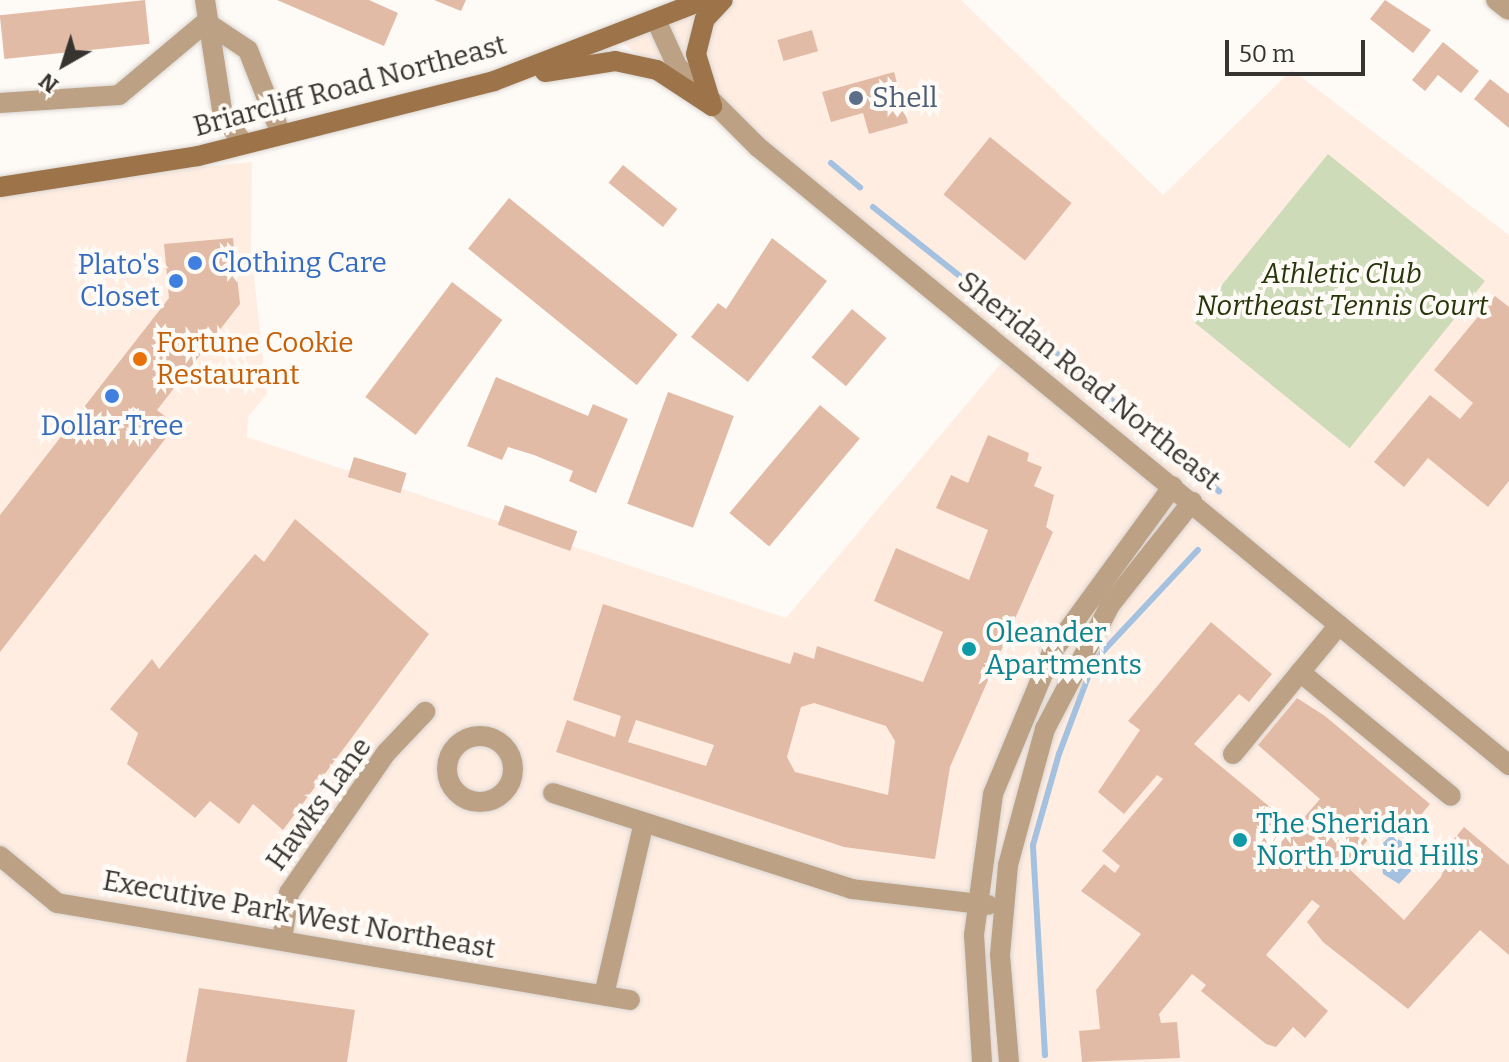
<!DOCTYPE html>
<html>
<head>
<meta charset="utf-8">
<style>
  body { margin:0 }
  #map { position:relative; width:1509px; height:1062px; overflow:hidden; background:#fefaf6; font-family:Bitter,serif }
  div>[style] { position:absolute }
  .commercial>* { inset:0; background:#ffede2 }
  .green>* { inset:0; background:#cddbb8; transform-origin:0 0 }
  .water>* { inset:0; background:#a4c1e0 }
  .stream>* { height:6px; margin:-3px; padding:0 3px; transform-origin:3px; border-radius:3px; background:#a4c1e0 }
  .building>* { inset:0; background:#e2bba6; transform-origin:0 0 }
  .roads { filter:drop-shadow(0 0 2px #dad6d2) drop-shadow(0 0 2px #dad6d2) }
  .street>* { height:20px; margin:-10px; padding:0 10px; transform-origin:10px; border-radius:10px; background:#bda185 }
  .street>.ring { margin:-10px; padding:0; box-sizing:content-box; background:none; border:20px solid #bda185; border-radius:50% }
  .secondary>* { height:20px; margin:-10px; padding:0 10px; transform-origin:10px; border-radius:10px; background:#9d744a }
  .dots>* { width:22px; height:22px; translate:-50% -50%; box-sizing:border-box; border:4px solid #fefaf6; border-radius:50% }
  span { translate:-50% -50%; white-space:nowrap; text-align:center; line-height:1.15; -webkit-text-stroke:8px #fefaf6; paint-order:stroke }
  .street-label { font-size:28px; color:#363330 }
  .service-label { font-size:28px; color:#4e5e75 }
  .left { translate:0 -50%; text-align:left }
  .shop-label { font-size:28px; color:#366cbe }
  .right { translate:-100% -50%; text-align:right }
  .park-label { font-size:28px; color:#27350a; font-style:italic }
  .food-label { font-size:28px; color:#c56008 }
  .culture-label { font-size:28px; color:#0d838f }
  .north { position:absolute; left:24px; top:24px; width:80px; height:80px; -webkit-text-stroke:6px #fefaf6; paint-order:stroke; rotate:219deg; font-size:22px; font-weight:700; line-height:32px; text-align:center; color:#363330 }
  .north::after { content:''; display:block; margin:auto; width:28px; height:36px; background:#363330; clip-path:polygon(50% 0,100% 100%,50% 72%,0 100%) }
  .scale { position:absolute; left:1225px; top:40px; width:140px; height:36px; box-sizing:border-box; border:4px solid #363330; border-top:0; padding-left:10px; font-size:24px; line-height:28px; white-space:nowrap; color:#363330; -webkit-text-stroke:6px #fefaf6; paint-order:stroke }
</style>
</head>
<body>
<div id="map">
  <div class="commercial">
    <i style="clip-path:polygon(738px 0,961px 0,1163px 195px,1292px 70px,1509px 235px,1509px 1062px,0 1062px,0 186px,252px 162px,251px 251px,267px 394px,248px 417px,247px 437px,786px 618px,1009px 354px,617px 38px)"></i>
  </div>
  <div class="green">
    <i style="left:1328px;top:154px;width:202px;height:215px;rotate:39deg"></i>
  </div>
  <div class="water">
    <i style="clip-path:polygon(1391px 835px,1408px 845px,1411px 871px,1399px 884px,1383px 874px,1379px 847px)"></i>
  </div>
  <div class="stream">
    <i style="left:831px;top:163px;width:38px;rotate:40deg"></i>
    <i style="left:873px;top:207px;width:186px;rotate:38.5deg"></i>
    <i style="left:1043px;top:342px;width:231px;rotate:40.3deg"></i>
    <i style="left:1045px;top:1055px;width:210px;rotate:-93.3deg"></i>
    <i style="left:1033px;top:845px;width:95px;rotate:-74.1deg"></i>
    <i style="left:1059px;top:754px;width:99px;rotate:-69.4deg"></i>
    <i style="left:1094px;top:661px;width:152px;rotate:-46.9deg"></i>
  </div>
  <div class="building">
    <i style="left:145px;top:0;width:44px;height:146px;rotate:84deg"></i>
    <i style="clip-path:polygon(277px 0,369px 0,398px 13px,384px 46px)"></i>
    <i style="clip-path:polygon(434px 0,466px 0,461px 11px)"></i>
    <i style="clip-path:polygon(1385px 0,1431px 30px,1413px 53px,1370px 19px)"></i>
    <i style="left:812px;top:30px;width:22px;height:36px;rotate:74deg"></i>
    <i style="clip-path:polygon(1443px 42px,1479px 71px,1461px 93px,1438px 75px,1425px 91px,1412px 80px)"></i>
    <i style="clip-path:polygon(894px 72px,908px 123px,869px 134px,863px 113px,831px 122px,822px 92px)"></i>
    <i style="clip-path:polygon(1490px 79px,1509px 94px,1509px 128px,1474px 99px)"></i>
    <i style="left:990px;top:137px;width:105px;height:74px;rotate:39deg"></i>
    <i style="left:623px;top:165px;width:70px;height:23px;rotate:39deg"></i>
    <i style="left:509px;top:198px;width:217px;height:65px;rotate:39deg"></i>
    <i style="clip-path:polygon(233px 238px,240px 304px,157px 410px,176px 425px,0 652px,0 515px,169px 298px,164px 244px)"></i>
    <i style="clip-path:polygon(772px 238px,827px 281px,748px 382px,691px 337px,718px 303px,726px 309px)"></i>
    <i style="left:452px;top:282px;width:63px;height:144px;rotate:37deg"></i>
    <i style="clip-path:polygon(1495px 296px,1509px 307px,1509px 481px,1488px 507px,1428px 458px,1404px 487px,1374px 462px,1430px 395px,1460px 419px,1473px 403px,1434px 370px)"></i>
    <i style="left:852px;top:309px;width:45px;height:63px;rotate:40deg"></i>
    <i style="clip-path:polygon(496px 377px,588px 416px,593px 404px,628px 419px,596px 493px,569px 481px,573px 471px,534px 455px,508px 447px,502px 460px,467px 446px)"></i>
    <i style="left:668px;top:392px;width:70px;height:119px;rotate:20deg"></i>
    <i style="left:820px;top:405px;width:52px;height:141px;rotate:40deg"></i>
    <i style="clip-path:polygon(evenodd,988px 435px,1029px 453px,1027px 461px,1042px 467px,1034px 486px,1054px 495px,1046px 527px,1053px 532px,950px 767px,935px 859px,844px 847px,556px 752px,567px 720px,615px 737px,621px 716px,573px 700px,603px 604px,790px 664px,794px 652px,814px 659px,817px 646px,923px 682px,943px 632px,874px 601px,896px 548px,969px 580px,988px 530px,936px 508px,951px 475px,968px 483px,988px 435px,814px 703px,886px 726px,895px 741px,888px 795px,795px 772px,787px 757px,801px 707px,814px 703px,988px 435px,636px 720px,714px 745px,706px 766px,628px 742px,636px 720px)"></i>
    <i style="left:354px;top:457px;width:55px;height:21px;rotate:17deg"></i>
    <i style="left:505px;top:505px;width:77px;height:21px;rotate:20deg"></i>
    <i style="clip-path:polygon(295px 519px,429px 634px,283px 830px,253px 804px,239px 824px,210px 801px,195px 818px,127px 764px,138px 733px,110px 709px,152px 659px,159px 669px,255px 554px,264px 562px)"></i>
    <i style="clip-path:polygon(1211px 622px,1272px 674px,1249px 702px,1239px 694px,1194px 744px,1295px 828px,1320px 799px,1258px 745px,1297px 698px,1325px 716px,1430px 804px,1410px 828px,1391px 812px,1346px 866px,1404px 920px,1441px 877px,1447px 860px,1441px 855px,1464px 827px,1509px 865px,1509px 955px,1480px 930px,1408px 1009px,1323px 942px,1307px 922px,1320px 906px,1312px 900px,1266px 955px,1328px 1011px,1305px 1038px,1293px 1027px,1276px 1047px,1266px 1044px,1201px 991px,1206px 985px,1192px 974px,1159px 1014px,1161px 1023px,1177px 1022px,1180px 1058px,1082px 1062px,1079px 1031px,1100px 1029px,1096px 990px,1141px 934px,1081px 891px,1104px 864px,1115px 873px,1120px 866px,1102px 851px,1163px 779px,1157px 775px,1124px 814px,1098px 792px,1140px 730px,1128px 721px)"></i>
    <i style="clip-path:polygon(199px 988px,355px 1010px,347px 1062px,186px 1062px)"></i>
  </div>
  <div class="roads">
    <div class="street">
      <i style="left:205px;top:0;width:117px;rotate:81.2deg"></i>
      <i style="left:223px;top:116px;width:34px;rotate:53deg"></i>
      <i style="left:1496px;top:0;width:16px;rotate:38deg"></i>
      <i style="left:656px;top:20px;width:51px;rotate:65.5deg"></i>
      <i style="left:677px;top:66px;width:115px;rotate:45deg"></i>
      <i style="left:758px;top:147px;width:973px;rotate:39.45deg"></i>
      <i style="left:206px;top:22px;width:50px;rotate:33.7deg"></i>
      <i style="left:248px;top:50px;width:90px;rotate:68.6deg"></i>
      <i style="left:0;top:103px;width:119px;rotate:-3.8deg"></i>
      <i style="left:119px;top:95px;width:114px;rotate:-40deg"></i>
      <i style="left:1300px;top:672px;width:195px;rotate:39.4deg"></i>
      <i class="ring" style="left:447px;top:736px;width:46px;height:46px"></i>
      <i style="left:1233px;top:754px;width:167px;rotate:-50.6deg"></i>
      <i style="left:553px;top:793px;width:314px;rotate:17.8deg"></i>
      <i style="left:852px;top:889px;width:137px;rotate:6.7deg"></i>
      <i style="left:0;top:856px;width:74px;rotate:39.5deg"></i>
      <i style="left:57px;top:903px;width:581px;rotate:9.61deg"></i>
      <i style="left:282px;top:940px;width:48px;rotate:-81.5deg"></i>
      <i style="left:289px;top:893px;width:170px;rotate:-55.3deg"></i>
      <i style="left:386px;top:753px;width:57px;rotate:-46.4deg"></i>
      <i style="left:604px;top:995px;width:173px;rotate:-77deg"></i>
      <i style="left:982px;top:1062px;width:127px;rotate:-93.6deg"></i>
      <i style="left:974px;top:935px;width:142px;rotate:-82.3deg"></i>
      <i style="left:993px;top:794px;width:154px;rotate:-67.4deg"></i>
      <i style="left:1052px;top:652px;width:205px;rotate:-53.9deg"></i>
      <i style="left:1009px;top:1062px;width:107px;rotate:-94.8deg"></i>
      <i style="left:1000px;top:955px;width:90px;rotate:-84.9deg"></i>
      <i style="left:1008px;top:865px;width:141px;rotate:-74.8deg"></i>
      <i style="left:1045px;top:729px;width:140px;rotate:-62.3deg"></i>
      <i style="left:1110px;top:605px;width:132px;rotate:-51.5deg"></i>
    </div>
    <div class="secondary">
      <i style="left:545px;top:72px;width:71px;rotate:-8.9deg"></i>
      <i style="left:615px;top:61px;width:43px;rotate:12.1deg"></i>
      <i style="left:657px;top:70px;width:66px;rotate:33.2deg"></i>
      <i style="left:712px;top:106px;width:54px;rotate:-107.1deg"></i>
      <i style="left:696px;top:54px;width:36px;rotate:-76deg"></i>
      <i style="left:705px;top:19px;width:26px;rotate:-47deg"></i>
      <i style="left:0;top:187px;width:200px;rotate:-8.9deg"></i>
      <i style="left:198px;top:156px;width:305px;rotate:-14.2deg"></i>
      <i style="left:494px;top:81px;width:225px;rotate:-21.1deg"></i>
    </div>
  </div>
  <div class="dots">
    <i style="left:856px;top:98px;background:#5c6f8a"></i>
    <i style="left:195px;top:263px;background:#3f7fe0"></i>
    <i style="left:176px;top:281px;background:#3f7fe0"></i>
    <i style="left:140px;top:359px;background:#e8710a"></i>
    <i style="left:112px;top:396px;background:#3f7fe0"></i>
    <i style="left:969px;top:649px;background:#0f9aa8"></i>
    <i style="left:1240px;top:840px;background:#0f9aa8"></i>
  </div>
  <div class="street-label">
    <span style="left:350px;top:86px;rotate:-15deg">Briarcliff Road Northeast</span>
    <span style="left:1089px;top:381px;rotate:39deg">Sheridan Road Northeast</span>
    <span style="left:319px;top:804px;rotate:-54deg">Hawks Lane</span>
    <span style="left:299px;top:915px;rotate:10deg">Executive Park West Northeast</span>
  </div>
  <div class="service-label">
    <span class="left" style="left:872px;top:98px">Shell</span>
  </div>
  <div class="shop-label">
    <span class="left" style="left:211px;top:263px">Clothing Care</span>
    <span class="right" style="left:160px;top:281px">Plato's<br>Closet</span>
    <span style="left:112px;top:426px">Dollar Tree</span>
  </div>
  <div class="park-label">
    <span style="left:1342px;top:290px">Athletic Club<br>Northeast Tennis Court</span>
  </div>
  <div class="food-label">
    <span class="left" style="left:156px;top:359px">Fortune Cookie<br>Restaurant</span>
  </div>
  <div class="culture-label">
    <span class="left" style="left:985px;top:649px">Oleander<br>Apartments</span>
    <span class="left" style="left:1256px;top:840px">The Sheridan<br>North Druid Hills</span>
  </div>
  <div class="north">N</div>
  <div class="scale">50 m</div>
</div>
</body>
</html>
